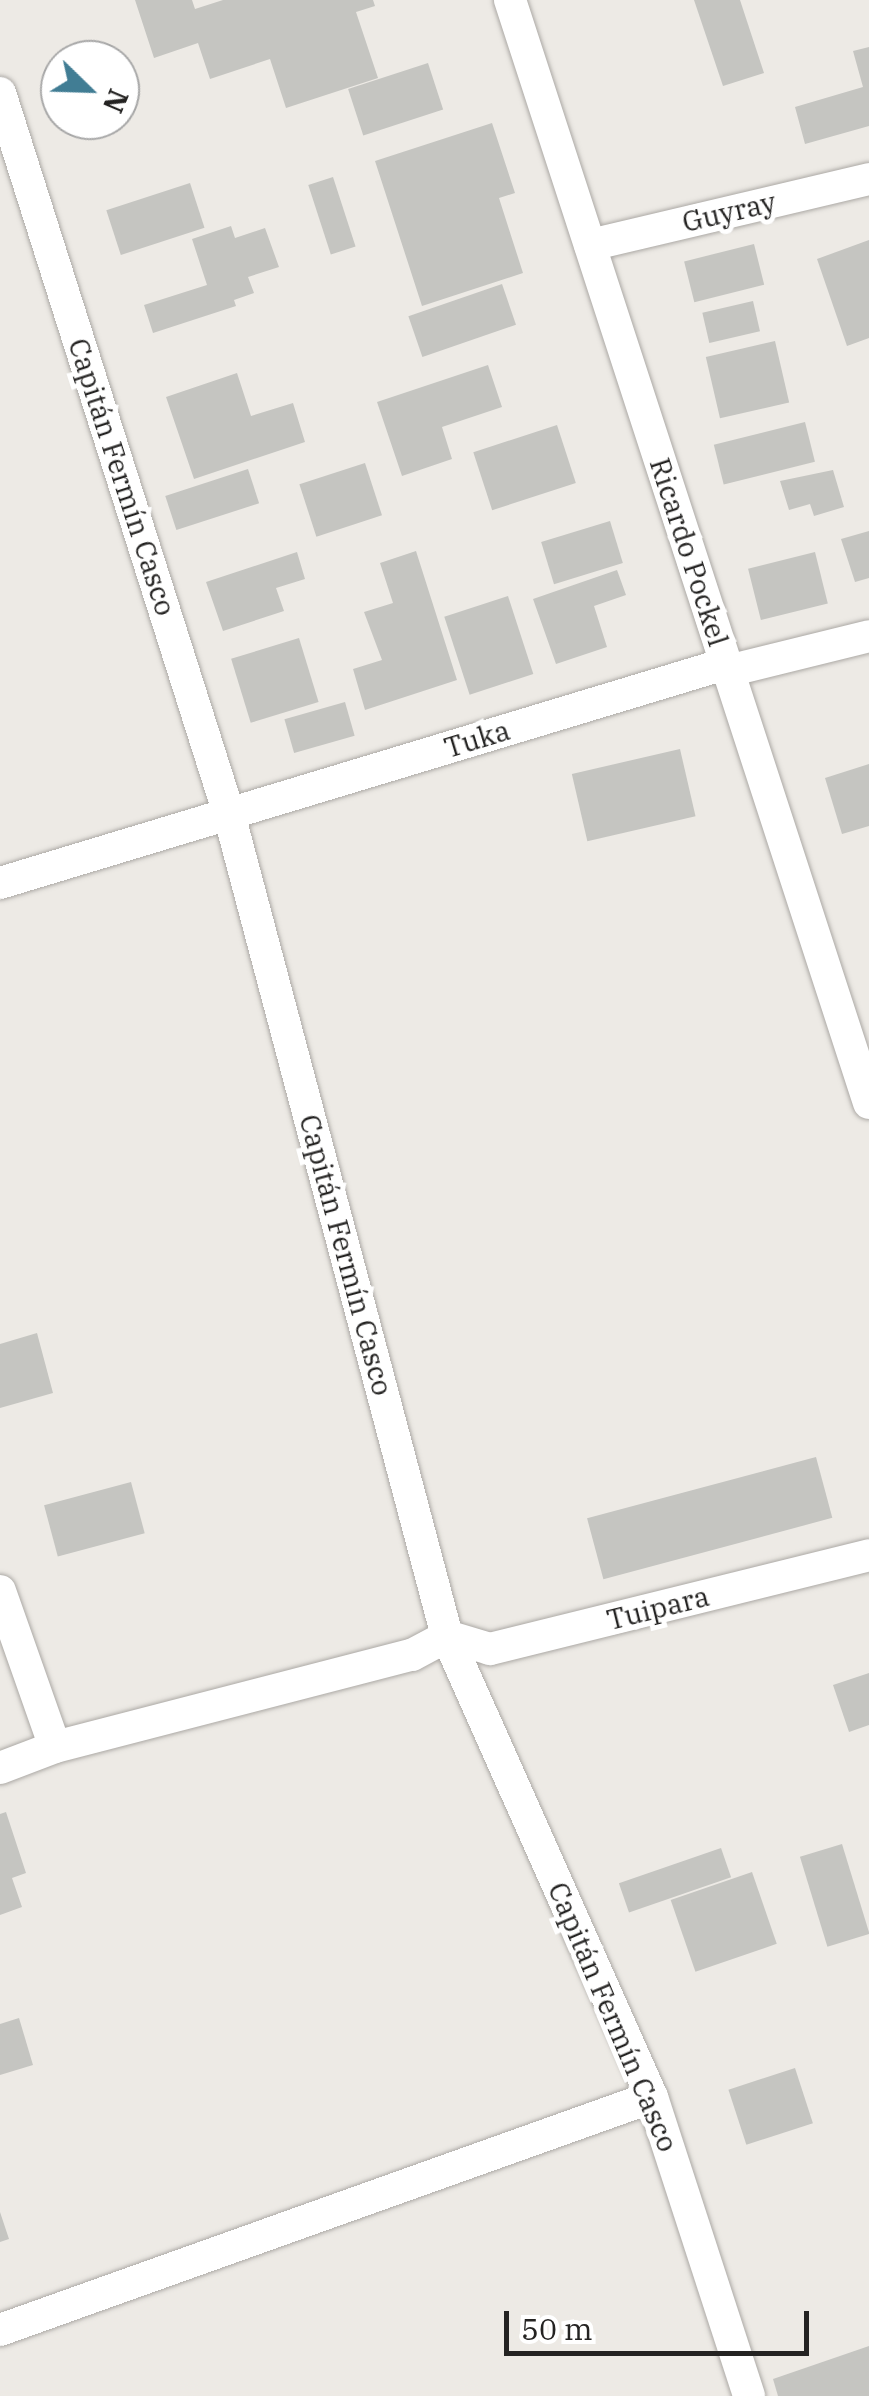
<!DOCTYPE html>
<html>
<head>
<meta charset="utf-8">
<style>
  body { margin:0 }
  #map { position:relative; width:869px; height:2396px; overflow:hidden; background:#edeae5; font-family:"IBM Plex Serif",serif }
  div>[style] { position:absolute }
  .building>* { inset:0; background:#c5c5c1; transform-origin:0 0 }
  .roads { filter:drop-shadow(0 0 2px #aca9a5) drop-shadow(0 0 2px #aca9a5) }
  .street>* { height:32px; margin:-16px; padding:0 16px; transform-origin:16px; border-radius:16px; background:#fff }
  span { translate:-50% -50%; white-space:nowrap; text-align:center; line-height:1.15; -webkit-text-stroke:10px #fff; paint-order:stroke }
  .street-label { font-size:28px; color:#242322 }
  .north { position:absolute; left:40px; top:40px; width:100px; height:100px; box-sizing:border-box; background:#fff; border:2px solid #a7a7a7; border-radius:50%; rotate:113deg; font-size:28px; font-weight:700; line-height:40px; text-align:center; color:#242322 }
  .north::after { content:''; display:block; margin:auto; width:35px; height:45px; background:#417d94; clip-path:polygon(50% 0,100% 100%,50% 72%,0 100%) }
  .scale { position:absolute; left:504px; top:2311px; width:305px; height:45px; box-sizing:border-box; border:5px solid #242322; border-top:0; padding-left:12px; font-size:30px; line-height:35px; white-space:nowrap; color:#242322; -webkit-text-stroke:8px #fff; paint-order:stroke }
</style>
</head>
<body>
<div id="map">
  <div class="building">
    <i style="clip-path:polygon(135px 0,192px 0,195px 9px,223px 0,373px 0,375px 6px,356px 12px,378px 78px,286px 108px,270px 59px,210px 79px,198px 43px,154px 58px)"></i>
    <i style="clip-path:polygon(694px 0,740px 0,764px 73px,723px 86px)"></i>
    <i style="clip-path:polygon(869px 47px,869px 126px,805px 144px,795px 107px,863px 87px,853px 51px)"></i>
    <i style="left:428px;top:63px;width:49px;height:84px;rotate:72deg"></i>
    <i style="clip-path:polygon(492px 123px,515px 193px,499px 198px,523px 273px,422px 306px,375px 161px)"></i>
    <i style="left:333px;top:177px;width:73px;height:26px;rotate:72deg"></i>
    <i style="left:190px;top:183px;width:47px;height:88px;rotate:72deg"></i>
    <i style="clip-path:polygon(231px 226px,235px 238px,265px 228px,279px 267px,248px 277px,254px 293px,234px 300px,236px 306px,153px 333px,144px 305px,207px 285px,192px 239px)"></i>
    <i style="clip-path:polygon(869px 240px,869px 338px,847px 346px,817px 259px)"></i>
    <i style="left:754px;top:244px;width:42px;height:72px;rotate:76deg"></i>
    <i style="left:502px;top:284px;width:43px;height:99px;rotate:71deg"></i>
    <i style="left:753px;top:301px;width:31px;height:52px;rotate:77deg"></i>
    <i style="left:775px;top:341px;width:63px;height:71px;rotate:77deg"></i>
    <i style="clip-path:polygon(488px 365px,502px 407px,442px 427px,452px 459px,402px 476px,377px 402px)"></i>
    <i style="clip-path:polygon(237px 373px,251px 416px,293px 403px,305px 442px,194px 479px,166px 397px)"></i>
    <i style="left:805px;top:422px;width:41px;height:94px;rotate:76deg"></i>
    <i style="left:557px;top:425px;width:61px;height:88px;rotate:72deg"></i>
    <i style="left:365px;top:463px;width:55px;height:69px;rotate:72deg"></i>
    <i style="left:248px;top:469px;width:36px;height:87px;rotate:72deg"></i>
    <i style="clip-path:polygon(833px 470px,844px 507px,814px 516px,810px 504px,789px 510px,780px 481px)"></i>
    <i style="left:610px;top:521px;width:44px;height:72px;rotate:73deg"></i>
    <i style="clip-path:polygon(869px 531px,869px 578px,855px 582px,841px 539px)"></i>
    <i style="clip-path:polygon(416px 551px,457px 680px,365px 710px,353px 669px,382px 660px,364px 612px,393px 603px,380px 563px)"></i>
    <i style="clip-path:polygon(297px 552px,305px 579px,276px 588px,284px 611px,223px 631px,206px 582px)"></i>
    <i style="left:815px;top:552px;width:53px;height:69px;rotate:76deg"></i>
    <i style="clip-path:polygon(617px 570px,626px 595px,594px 606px,607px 647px,556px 664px,533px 599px)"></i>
    <i style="left:508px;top:596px;width:82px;height:67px;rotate:72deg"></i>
    <i style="left:299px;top:638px;width:67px;height:71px;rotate:73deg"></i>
    <i style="left:345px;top:702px;width:35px;height:63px;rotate:74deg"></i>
    <i style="left:680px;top:749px;width:69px;height:111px;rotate:77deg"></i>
    <i style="clip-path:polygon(869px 764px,869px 826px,842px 834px,825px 778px)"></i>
    <i style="clip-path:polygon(37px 1333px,53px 1393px,0 1408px,0 1344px)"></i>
    <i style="left:816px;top:1457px;width:63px;height:237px;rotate:75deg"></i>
    <i style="left:131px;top:1482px;width:53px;height:90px;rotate:75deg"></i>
    <i style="clip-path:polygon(869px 1673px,869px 1725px,849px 1732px,833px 1685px)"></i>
    <i style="clip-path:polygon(6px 1812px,26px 1873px,12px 1878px,22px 1907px,0 1915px,0 1814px)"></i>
    <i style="left:842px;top:1844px;width:94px;height:44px;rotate:73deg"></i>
    <i style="left:721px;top:1848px;width:31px;height:108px;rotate:71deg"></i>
    <i style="left:752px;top:1872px;width:76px;height:86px;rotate:71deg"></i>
    <i style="clip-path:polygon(19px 2018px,33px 2065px,0 2075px,0 2024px)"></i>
    <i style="left:795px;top:2068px;width:58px;height:70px;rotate:72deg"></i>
    <i style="clip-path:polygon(0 2212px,9px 2239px,0 2242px)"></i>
    <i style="clip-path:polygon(869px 2346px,869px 2396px,778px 2396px,773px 2379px)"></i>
  </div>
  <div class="roads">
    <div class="street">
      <i style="left:510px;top:0;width:1160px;rotate:71.97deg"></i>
      <i style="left:0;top:93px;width:756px;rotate:72.38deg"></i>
      <i style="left:229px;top:814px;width:850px;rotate:75.15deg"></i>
      <i style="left:447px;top:1636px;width:505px;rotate:66.03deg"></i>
      <i style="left:652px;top:2097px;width:314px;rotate:72deg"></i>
      <i style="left:590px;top:245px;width:287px;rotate:-13.3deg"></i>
      <i style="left:728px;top:671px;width:145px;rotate:-13.9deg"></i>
      <i style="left:0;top:883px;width:757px;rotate:-16.81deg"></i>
      <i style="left:0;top:1591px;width:165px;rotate:70.6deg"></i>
      <i style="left:0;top:1768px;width:59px;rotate:-20.9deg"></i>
      <i style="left:55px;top:1747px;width:369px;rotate:-14.5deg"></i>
      <i style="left:412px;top:1655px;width:40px;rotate:-28deg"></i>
      <i style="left:447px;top:1636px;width:45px;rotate:16.8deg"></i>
      <i style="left:490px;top:1649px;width:390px;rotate:-13.9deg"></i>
      <i style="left:0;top:2330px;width:692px;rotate:-19.66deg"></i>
    </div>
  </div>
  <div class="street-label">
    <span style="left:729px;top:212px;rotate:-13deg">Guyray</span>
    <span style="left:122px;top:477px;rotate:72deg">Capitán Fermín Casco</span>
    <span style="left:689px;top:552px;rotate:72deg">Ricardo Pockel</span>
    <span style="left:477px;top:739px;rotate:-17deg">Tuka</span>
    <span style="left:346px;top:1255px;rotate:75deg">Capitán Fermín Casco</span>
    <span style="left:658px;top:1608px;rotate:-14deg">Tuipara</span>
    <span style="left:613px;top:2017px;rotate:67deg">Capitán Fermín Casco</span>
  </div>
  <div class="north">N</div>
  <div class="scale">50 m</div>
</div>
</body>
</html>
